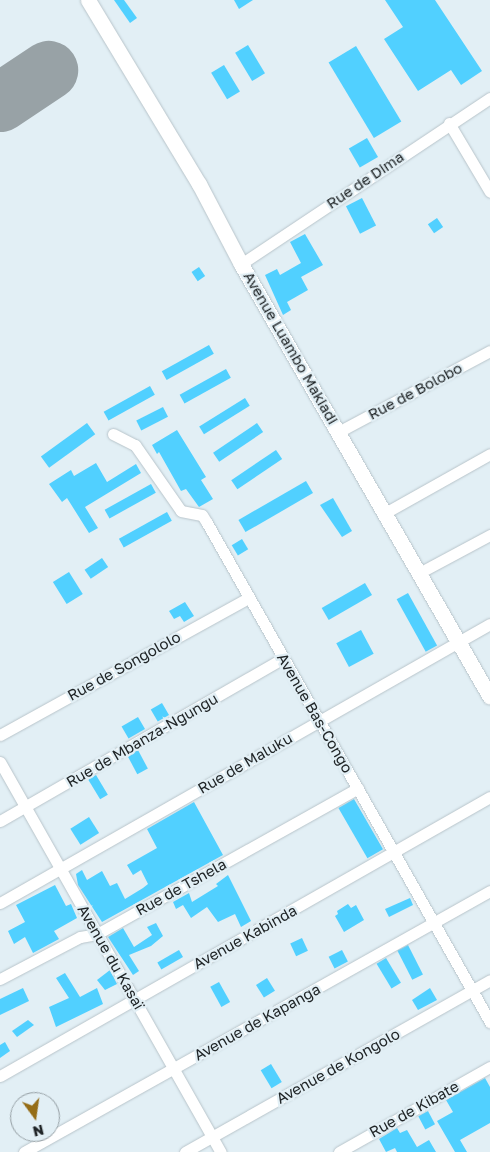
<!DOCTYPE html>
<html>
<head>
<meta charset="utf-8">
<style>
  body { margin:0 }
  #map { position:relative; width:490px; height:1152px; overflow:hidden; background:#e2eff5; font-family:"Golos Text",sans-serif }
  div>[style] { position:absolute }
  .runway>* { height:59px; margin:-29.5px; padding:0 29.5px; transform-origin:29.5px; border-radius:29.5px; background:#98a2a6 }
  .building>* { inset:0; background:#51d0ff; transform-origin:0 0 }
  .roads { filter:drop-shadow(0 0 1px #b8c4ca) drop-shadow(0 0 1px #b8c4ca) }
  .minor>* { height:11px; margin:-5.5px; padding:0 5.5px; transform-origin:5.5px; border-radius:5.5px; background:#fff }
  .major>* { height:15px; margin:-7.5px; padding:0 7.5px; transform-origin:7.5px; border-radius:7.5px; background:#fff }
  span { translate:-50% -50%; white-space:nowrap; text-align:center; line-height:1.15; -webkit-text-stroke:4.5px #e2eff5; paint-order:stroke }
  .street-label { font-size:15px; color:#202527 }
  .north { position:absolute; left:10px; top:1092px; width:50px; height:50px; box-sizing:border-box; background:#e2eff5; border:1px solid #949ea3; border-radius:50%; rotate:166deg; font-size:14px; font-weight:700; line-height:20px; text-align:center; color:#202527 }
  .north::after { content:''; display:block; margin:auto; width:18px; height:22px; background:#956d17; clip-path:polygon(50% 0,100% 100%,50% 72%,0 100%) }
</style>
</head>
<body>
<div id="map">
  <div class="runway">
    <i style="left:0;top:102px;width:58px;rotate:-33.7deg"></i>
  </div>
  <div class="building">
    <i style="clip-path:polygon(114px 0,124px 0,137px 18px,130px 23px)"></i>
    <i style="clip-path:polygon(234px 0,253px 0,239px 9px)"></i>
    <i style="clip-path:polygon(385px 0,435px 0,482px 71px,461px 85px,451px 70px,418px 91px,384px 39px,403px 27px)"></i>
    <i style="left:248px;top:45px;width:33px;height:15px;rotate:59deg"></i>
    <i style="left:356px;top:46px;width:88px;height:32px;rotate:59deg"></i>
    <i style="left:224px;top:65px;width:31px;height:15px;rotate:59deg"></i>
    <i style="left:367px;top:138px;width:22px;height:21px;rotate:60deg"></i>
    <i style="left:362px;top:198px;width:31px;height:18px;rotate:63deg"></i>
    <i style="left:437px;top:218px;width:11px;height:11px;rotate:56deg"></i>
    <i style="clip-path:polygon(305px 234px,323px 265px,301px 277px,308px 290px,287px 302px,291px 310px,283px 315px,265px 275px,277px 269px,280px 275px,301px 263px,290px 242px)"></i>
    <i style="left:199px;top:267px;width:11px;height:9px;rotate:56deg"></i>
    <i style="left:209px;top:345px;width:10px;height:54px;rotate:61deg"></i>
    <i style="left:226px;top:369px;width:10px;height:53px;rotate:61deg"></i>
    <i style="left:150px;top:386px;width:10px;height:53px;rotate:61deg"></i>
    <i style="left:245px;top:398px;width:9px;height:54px;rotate:58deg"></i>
    <i style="left:163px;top:407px;width:11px;height:30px;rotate:63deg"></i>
    <i style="left:87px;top:423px;width:14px;height:57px;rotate:54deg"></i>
    <i style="left:257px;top:423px;width:11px;height:53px;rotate:56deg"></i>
    <i style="clip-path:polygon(177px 430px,206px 477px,201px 480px,213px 499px,199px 507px,186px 489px,181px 491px,159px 452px,157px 454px,152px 445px)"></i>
    <i style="left:276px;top:450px;width:11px;height:54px;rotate:56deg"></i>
    <i style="clip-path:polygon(96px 463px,107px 482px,136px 464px,141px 473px,85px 507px,98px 528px,89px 533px,67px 498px,62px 502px,49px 484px,71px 470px,74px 476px)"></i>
    <i style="left:306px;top:481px;width:14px;height:78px;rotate:60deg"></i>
    <i style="left:151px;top:484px;width:10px;height:53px;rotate:61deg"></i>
    <i style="clip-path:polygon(333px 498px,352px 531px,342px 537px,320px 505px)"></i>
    <i style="left:167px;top:512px;width:10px;height:55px;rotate:61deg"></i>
    <i style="left:242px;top:539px;width:12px;height:12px;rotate:59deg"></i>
    <i style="left:102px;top:558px;width:11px;height:21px;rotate:56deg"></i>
    <i style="left:69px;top:572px;width:26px;height:19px;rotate:58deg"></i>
    <i style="left:365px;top:583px;width:14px;height:50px;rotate:60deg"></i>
    <i style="left:408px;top:593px;width:60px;height:13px;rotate:61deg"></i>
    <i style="clip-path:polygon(185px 602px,194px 616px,184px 622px,180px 616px,174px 619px,169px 611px)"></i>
    <i style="left:361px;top:630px;width:27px;height:28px;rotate:62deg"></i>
    <i style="left:162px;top:703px;width:14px;height:13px;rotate:60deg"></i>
    <i style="left:138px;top:717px;width:14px;height:19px;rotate:60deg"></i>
    <i style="left:138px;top:750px;width:21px;height:12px;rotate:62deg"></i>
    <i style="left:96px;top:775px;width:23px;height:9px;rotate:59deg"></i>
    <i style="left:354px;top:799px;width:58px;height:18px;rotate:60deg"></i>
    <i style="clip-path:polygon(194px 802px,223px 855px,102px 922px,78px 885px,76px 874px,82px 870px,87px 880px,102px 871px,110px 886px,117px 883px,125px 899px,143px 888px,148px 884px,141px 870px,133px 875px,127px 865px,157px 848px,147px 829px)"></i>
    <i style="left:89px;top:817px;width:19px;height:22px;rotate:58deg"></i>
    <i style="clip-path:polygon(228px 875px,251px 921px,241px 927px,235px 914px,218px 922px,207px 907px,191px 918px,183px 905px,176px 909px,173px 902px,189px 893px,192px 902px,218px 886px,216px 884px)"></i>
    <i style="clip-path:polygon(55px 885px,66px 906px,71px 904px,77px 918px,54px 931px,59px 939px,33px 953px,25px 937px,14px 944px,8px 931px,25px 922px,16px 905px)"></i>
    <i style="clip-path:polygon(410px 898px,413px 905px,389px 917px,385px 909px)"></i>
    <i style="clip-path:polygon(348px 904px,351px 908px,356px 905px,364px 920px,344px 932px,335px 916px,338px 914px,337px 911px)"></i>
    <i style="clip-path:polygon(156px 923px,163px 936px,151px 946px,129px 955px,139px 971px,133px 975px,108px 937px,123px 928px,134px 947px,152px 935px,147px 927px)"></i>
    <i style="left:302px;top:938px;width:14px;height:13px;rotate:65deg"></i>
    <i style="left:408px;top:945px;width:33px;height:12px;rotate:63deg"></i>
    <i style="left:179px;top:950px;width:8px;height:25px;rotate:60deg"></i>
    <i style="left:342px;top:950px;width:13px;height:15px;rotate:63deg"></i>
    <i style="left:386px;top:958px;width:29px;height:11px;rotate:59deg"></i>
    <i style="clip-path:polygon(110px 970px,117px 984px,105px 990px,97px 980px)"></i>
    <i style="clip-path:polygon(65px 973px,80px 997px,97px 988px,103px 1004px,56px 1027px,49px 1007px,69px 998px,56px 978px)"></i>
    <i style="left:267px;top:978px;width:15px;height:13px;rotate:58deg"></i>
    <i style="left:219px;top:982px;width:23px;height:10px;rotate:61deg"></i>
    <i style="clip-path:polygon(23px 988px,29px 1001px,0 1015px,0 999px)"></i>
    <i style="clip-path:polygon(430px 988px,437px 1000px,418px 1010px,412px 1000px)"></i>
    <i style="clip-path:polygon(28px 1020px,34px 1025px,17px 1037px,12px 1031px)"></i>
    <i style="clip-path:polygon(5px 1042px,10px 1051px,0 1058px,0 1045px)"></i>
    <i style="left:271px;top:1064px;width:21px;height:12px;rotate:59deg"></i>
    <i style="clip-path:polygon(485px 1078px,490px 1087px,490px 1123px,460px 1140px,467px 1152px,455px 1152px,437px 1121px,453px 1112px,446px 1100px)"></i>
    <i style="left:428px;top:1111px;width:15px;height:11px;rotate:62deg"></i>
    <i style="clip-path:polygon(397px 1128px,400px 1133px,407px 1130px,417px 1147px,429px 1140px,436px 1152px,397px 1152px,395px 1148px,386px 1152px,379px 1139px)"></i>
  </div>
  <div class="roads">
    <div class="minor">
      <i style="left:449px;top:123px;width:80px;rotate:59.3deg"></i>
      <i style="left:241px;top:264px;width:299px;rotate:-33.7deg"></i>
      <i style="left:340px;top:431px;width:170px;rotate:-28.1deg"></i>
      <i style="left:113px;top:434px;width:25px;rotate:27deg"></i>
      <i style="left:135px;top:445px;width:80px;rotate:55.1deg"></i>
      <i style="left:181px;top:511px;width:21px;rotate:11deg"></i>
      <i style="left:202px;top:515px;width:9px;rotate:58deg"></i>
      <i style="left:207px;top:523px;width:574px;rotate:60.44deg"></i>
      <i style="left:385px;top:513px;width:120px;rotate:-29.3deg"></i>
      <i style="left:419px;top:573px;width:81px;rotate:-28.2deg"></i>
      <i style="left:0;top:735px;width:283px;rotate:-28.9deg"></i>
      <i style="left:0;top:762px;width:448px;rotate:60.5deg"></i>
      <i style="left:0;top:821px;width:327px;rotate:-29.9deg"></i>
      <i style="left:0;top:903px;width:564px;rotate:-29.66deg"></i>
      <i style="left:0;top:979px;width:90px;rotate:-27.7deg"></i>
      <i style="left:80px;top:937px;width:17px;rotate:-10deg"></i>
      <i style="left:97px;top:934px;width:299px;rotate:-29.2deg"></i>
      <i style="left:0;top:1076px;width:564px;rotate:-29.66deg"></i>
      <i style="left:24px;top:1152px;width:534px;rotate:-29.25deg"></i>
      <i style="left:185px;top:1152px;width:350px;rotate:-29.4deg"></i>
      <i style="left:339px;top:1152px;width:173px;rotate:-29.4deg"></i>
    </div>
    <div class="major">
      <i style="left:88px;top:0;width:215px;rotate:58.9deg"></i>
      <i style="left:199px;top:184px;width:90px;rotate:62.3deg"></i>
      <i style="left:241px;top:264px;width:499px;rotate:60.1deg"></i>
    </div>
  </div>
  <div class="street-label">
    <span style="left:365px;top:180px;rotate:-34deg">Rue de Dima</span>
    <span style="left:291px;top:348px;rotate:60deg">Avenue Luambo Makiadi</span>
    <span style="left:415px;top:391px;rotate:-28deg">Rue de Bolobo</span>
    <span style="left:124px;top:666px;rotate:-29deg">Rue de Songololo</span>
    <span style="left:315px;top:713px;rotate:60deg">Avenue Bas-Congo</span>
    <span style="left:142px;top:740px;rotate:-30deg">Rue de Mbanza-Ngungu</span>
    <span style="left:245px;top:763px;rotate:-30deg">Rue de Maluku</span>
    <span style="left:181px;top:887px;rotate:-29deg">Rue de Tshela</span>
    <span style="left:245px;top:937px;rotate:-29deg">Avenue Kabinda</span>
    <span style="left:111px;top:957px;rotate:60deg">Avenue du Kasaï</span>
    <span style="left:257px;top:1022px;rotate:-29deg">Avenue de Kapanga</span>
    <span style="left:338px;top:1066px;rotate:-29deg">Avenue de Kongolo</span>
    <span style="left:414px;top:1109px;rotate:-29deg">Rue de Kibate</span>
  </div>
  <div class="north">N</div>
</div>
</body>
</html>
